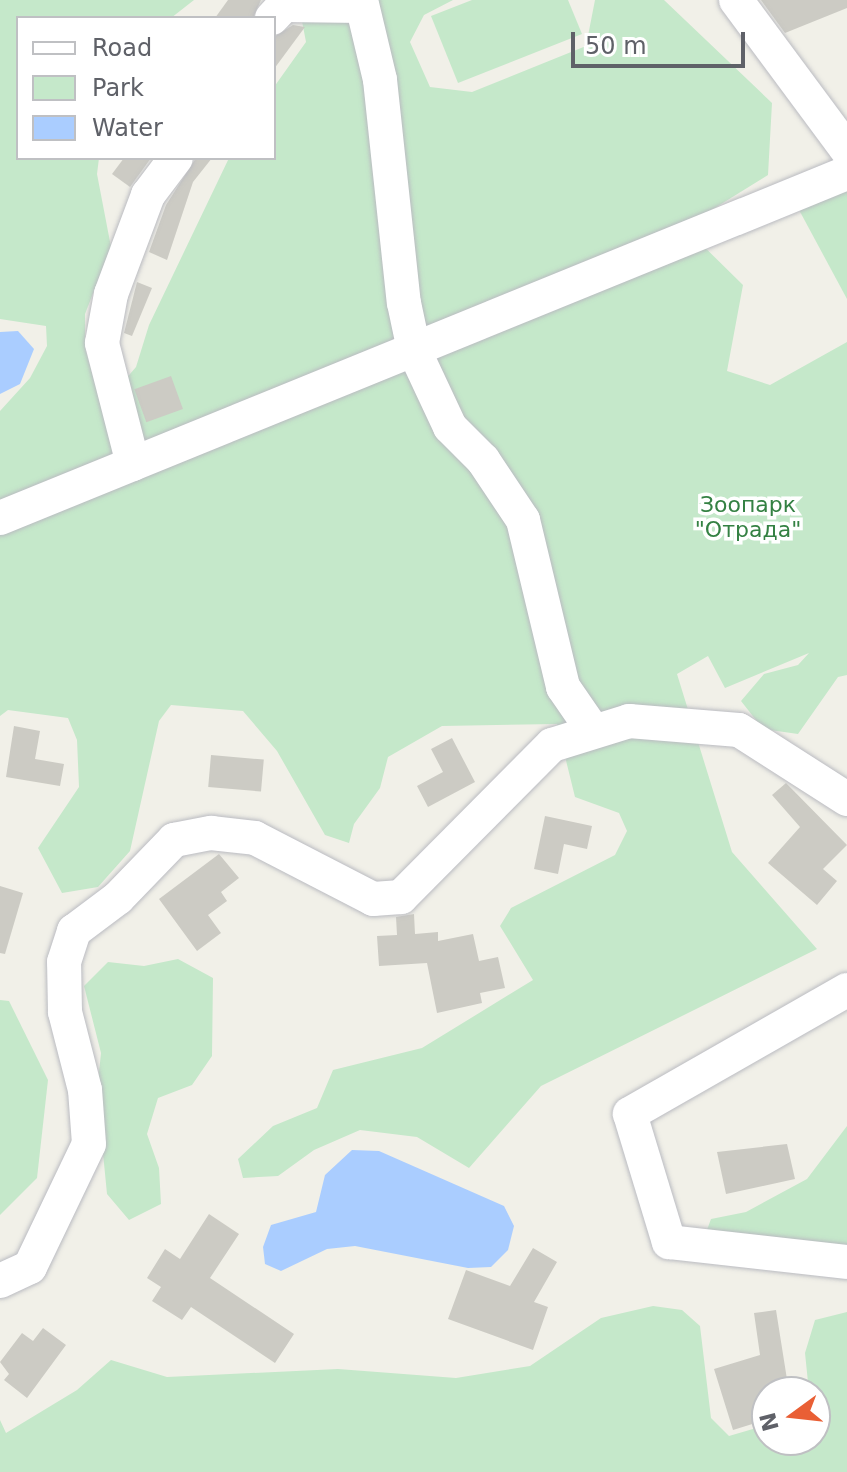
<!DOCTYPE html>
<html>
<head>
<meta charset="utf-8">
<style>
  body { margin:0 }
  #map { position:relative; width:847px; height:1472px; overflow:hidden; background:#f1f0e8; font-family:"DejaVu Sans",sans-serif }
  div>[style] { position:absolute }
  .green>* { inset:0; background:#c5e8ca }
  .water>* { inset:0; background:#aacdff }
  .building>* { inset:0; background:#cccbc4; transform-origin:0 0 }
  .roads { filter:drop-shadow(0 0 2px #babbc1) drop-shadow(0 0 2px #babbc1) }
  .minor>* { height:34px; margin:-17px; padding:0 17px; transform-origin:17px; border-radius:17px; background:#fff }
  span { translate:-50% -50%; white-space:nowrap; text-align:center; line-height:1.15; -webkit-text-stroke:7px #fff; paint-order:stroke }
  .park-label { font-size:22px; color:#348143 }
  .legend { position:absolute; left:16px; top:16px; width:260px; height:144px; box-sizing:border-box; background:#fff; border:2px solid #bfc0c3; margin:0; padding:10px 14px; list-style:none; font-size:24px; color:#5f6168 }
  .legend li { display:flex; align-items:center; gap:16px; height:40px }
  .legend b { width:40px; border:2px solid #bfc0c3 }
  .north { position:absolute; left:751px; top:1376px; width:80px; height:80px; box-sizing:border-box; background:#fff; border:2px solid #bfc0c3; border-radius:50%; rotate:255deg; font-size:22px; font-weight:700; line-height:32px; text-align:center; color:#5f6168 }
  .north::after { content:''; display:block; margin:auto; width:28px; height:36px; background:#e95f35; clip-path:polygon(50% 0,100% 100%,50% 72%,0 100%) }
  .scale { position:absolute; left:571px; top:32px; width:174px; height:36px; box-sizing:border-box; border:4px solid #5f6168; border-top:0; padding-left:10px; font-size:24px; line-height:28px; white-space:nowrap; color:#5f6168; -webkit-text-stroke:6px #fff; paint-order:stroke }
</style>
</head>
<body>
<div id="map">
  <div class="green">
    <i style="clip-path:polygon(0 0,194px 0,171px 18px,18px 18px,18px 158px,99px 158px,97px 174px,111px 247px,85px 314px,85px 348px,96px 387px,118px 388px,136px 367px,149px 325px,229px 158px,274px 158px,274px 87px,306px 42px,298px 0,453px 0,424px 15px,410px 42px,430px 87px,472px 92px,586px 46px,595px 0,664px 0,772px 103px,768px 175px,684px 227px,743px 285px,727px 371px,770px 385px,847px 342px,847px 675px,838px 677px,798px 734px,763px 729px,741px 701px,764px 674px,798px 665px,809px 653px,725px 688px,708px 656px,677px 674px,732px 852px,817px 949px,541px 1086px,469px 1168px,417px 1137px,360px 1130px,314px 1150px,278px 1176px,243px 1178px,238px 1159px,273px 1126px,317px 1108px,333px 1070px,422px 1048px,533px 980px,500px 926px,511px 908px,615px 855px,627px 831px,619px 813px,575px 797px,557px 724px,442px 726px,388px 757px,380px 788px,354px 824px,349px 843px,325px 835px,277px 751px,243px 711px,171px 705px,159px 721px,130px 851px,98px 887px,62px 893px,38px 848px,79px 787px,77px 740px,68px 718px,8px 710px,0 716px,0 411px,30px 378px,47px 346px,46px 326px,0 319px)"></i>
    <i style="clip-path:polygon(472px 0,568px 0,582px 34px,458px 83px,431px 16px)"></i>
    <i style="clip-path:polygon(840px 186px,847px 192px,847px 299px,798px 208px)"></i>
    <i style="clip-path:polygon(178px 959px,213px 978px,212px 1056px,192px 1085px,158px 1098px,147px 1134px,159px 1168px,161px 1204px,129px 1220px,107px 1194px,97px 1092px,101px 1053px,84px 986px,108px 962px,144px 966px)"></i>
    <i style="clip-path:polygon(0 1000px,9px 1001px,48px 1080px,37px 1178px,0 1215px)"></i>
    <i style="clip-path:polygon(847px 1126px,847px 1277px,697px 1257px,711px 1219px,746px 1212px,807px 1179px)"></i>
    <i style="clip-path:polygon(653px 1306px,682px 1310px,700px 1326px,711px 1418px,729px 1436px,767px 1425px,767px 1440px,815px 1440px,815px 1392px,809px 1392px,805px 1353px,815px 1320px,847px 1312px,847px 1472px,0 1472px,0 1420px,6px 1433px,77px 1390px,111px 1360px,167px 1377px,338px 1369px,456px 1378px,530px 1366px,601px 1318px)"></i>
  </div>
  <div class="water">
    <i style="clip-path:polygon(18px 331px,34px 349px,20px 384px,0 394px,0 332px)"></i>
    <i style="clip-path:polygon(352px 1150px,379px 1151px,504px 1206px,514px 1226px,508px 1250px,491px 1267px,468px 1268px,355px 1246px,327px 1249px,281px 1271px,265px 1264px,263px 1247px,271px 1225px,316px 1212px,325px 1175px)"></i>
  </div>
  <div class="building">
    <i style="clip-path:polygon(228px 0,261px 0,253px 18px,215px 18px)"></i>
    <i style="clip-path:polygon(761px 0,847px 0,847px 8px,785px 33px)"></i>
    <i style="clip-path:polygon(293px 25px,305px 27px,274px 69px,274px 37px)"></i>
    <i style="clip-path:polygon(124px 158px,151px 158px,130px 187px,112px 174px)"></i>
    <i style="clip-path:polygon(196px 158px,212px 158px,193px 182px,167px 260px,149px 252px,166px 205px)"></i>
    <i style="clip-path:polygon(137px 282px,152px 288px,132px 336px,124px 333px)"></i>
    <i style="left:171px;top:376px;width:35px;height:39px;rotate:70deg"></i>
    <i style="clip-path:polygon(14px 726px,40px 731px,35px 759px,64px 764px,60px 786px,6px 777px)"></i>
    <i style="clip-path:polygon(452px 738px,475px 782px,428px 807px,417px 786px,443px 772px,431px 749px)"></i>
    <i style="left:211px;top:755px;width:53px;height:32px;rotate:5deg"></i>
    <i style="clip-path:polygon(786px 783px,847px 845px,823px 869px,837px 881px,817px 905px,768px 863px,800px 827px,772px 795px)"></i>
    <i style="clip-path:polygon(545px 816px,592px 826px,587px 849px,564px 844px,558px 874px,534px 869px)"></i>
    <i style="clip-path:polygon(219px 854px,239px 878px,221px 892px,227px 901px,208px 915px,221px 933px,197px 951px,159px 899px)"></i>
    <i style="clip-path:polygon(0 886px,23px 893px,5px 954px,0 953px)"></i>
    <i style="clip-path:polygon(414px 914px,415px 934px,438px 932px,438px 941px,473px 934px,479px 961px,498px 957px,505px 988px,480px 993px,482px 1003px,437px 1013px,427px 963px,379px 966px,377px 936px,397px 935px,396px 917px)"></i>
    <i style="clip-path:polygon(787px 1144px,795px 1179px,726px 1194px,717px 1152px)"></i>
    <i style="clip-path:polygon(209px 1214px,239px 1234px,210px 1278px,294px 1334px,275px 1363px,191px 1307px,182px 1320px,152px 1301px,161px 1287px,147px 1278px,165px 1249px,180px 1259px)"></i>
    <i style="clip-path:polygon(533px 1248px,557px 1262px,534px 1302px,548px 1307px,533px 1350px,448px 1319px,466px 1270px,510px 1286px)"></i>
    <i style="clip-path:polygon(776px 1310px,789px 1392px,767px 1392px,767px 1401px,757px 1403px,762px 1421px,733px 1430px,714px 1369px,760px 1355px,754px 1313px)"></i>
    <i style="clip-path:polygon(43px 1328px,66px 1345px,27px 1398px,4px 1380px,9px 1374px,0 1362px,22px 1333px,33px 1341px)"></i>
  </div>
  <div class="roads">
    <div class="minor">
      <i style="left:361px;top:0;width:82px;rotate:76.6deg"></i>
      <i style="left:380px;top:80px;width:224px;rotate:83.9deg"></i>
      <i style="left:404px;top:303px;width:48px;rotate:78deg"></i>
      <i style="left:414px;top:350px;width:85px;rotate:64.9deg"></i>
      <i style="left:450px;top:427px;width:47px;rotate:45deg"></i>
      <i style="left:483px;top:460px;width:72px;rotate:56.3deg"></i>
      <i style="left:523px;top:520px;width:172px;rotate:76.5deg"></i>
      <i style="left:563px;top:687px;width:51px;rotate:55.4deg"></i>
      <i style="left:736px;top:0;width:187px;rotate:53.5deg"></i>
      <i style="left:272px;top:18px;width:18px;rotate:-47deg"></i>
      <i style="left:284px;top:5px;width:78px;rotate:0.7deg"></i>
      <i style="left:133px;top:464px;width:125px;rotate:-104.4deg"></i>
      <i style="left:102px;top:343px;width:50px;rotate:-79.6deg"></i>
      <i style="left:111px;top:294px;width:106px;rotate:-69.5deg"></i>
      <i style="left:148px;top:195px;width:46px;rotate:-52.9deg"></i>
      <i style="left:0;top:518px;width:915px;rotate:-22.16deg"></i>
      <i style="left:847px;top:990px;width:250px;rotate:150.3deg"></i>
      <i style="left:630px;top:1114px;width:134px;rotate:73.1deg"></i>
      <i style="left:669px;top:1242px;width:179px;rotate:6.4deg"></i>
      <i style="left:0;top:1281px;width:33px;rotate:-25deg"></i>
      <i style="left:30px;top:1267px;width:136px;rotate:-64.4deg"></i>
      <i style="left:89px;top:1144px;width:54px;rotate:-94.2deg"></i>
      <i style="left:85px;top:1090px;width:81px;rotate:-104.4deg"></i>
      <i style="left:65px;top:1012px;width:50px;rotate:-91.1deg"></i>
      <i style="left:64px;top:962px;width:33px;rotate:-72deg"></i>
      <i style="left:74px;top:931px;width:55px;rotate:-36.9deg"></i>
      <i style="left:118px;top:898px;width:81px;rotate:-46deg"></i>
      <i style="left:174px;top:840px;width:38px;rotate:-11deg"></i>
      <i style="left:211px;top:833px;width:44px;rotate:6.5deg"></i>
      <i style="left:255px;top:838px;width:133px;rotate:27.3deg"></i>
      <i style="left:373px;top:899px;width:28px;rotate:-4deg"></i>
      <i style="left:401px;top:897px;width:214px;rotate:-45.2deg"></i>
      <i style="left:552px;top:745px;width:81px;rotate:-17.3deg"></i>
      <i style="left:629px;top:721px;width:110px;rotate:4.7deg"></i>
      <i style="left:739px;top:730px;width:128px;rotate:32.6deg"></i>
    </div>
  </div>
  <div class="park-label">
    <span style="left:748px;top:517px">Зоопарк<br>"Отрада"</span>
  </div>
  <ul class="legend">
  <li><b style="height:10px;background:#fff"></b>Road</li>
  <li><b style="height:22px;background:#c5e8ca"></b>Park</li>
  <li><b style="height:22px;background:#aacdff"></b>Water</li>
  </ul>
  <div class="north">N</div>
  <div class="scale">50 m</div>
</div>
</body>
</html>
